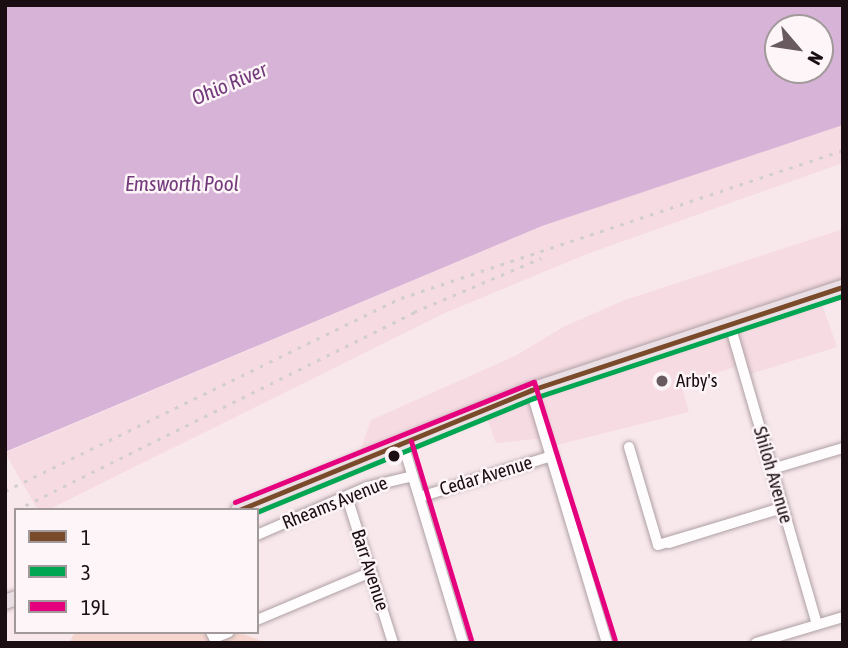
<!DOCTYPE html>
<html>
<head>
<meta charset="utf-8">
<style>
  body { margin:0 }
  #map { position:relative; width:848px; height:648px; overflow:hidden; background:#f8e8ec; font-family:"Asap Condensed",sans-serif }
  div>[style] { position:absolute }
  .built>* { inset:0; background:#f6dbe2 }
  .green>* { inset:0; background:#f6d5cf }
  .water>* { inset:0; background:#d7b3d8 }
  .roads { filter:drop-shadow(0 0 2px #aea0a4) drop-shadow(0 0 2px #aea0a4) }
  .minor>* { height:10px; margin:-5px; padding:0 5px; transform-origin:5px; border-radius:5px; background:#fefcfc }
  .highway>* { height:14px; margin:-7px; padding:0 7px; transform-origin:7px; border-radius:7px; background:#eadfe5 }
  .rail>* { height:2.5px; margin-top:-1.25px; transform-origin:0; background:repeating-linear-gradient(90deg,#d2cece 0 3.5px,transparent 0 10.5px) }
  .bus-1>* { height:5px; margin:-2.5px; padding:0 2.5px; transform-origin:2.5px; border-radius:2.5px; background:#7a4b2a }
  .bus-2>* { height:5px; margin:-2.5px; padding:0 2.5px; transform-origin:2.5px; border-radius:2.5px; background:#00a651 }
  .bus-3>* { height:5px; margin:-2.5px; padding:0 2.5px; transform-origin:2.5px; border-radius:2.5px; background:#e5007d }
  .dots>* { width:19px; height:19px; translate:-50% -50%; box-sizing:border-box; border:4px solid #fdf5f7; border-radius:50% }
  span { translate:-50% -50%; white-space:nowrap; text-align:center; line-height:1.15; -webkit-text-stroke:5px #fdf5f7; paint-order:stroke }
  .poi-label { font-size:19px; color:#1a0e12 }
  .left { translate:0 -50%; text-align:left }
  .street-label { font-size:19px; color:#1a0e12 }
  .water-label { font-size:21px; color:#723a7b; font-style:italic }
  .frame { position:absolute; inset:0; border:7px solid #1a0e12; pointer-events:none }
  .legend { position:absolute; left:14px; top:508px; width:245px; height:126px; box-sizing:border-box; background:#fdf5f7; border:2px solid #a2999b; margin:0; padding:9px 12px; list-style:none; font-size:21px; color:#1a0e12 }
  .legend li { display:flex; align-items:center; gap:14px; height:35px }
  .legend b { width:35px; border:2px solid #a2999b }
  .north { position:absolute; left:764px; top:14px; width:70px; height:70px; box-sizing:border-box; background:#fdf5f7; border:2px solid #a2999b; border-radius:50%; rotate:119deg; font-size:19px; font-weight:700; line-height:28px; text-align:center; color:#1a0e12 }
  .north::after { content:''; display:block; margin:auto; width:24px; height:32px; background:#685a5e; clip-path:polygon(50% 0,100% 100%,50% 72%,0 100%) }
</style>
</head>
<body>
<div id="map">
  <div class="built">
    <i style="clip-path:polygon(843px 125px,843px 163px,587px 254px,445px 313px,48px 510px,38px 510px,5px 453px,542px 226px)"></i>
    <i style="clip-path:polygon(843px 229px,843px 287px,819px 296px,837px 347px,744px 376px,741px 365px,681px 384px,689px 412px,549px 447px,546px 438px,496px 443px,484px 410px,356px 463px,371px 420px,515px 356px,565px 326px,625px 300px)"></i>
  </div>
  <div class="green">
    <i style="clip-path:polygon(75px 632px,238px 632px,267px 643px,69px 643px)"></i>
  </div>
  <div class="water">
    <i style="clip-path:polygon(evenodd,5px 5px,843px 5px,843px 125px,542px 226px,5px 452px,5px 5px,778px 28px,820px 28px,820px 70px,778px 70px,778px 28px)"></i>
  </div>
  <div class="roads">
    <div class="minor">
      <i style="left:730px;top:325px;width:312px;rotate:73.8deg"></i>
      <i style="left:531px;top:390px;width:264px;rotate:73.3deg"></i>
      <i style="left:403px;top:444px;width:208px;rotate:73.2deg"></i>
      <i style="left:629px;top:447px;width:102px;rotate:73.5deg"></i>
      <i style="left:772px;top:469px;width:74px;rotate:-16.5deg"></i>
      <i style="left:347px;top:497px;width:153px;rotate:72.5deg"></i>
      <i style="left:420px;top:497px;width:138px;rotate:-17.3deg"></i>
      <i style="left:257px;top:535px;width:120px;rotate:-23.6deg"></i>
      <i style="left:367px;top:487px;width:47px;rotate:-13.4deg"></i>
      <i style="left:669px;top:543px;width:117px;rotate:-17.4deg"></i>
      <i style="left:658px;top:545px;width:130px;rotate:-16.5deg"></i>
      <i style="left:257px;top:620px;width:124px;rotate:-22.8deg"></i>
      <i style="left:211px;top:632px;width:7px;rotate:63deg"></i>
      <i style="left:214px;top:638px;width:16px;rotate:-22deg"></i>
      <i style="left:756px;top:643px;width:91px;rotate:-16.6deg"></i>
    </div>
    <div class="highway">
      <i style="left:238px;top:510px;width:317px;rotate:-22.3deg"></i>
      <i style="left:531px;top:390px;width:329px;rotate:-18.3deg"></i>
      <i style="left:5px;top:602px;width:12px;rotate:-20deg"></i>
    </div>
  </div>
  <div class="rail">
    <i style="left:5px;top:491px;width:441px;rotate:-26deg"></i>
    <i style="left:401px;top:298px;width:466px;rotate:-18.5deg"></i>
    <i style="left:16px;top:510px;width:445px;rotate:-26.4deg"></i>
    <i style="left:414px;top:312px;width:138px;rotate:-23deg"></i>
  </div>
  <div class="bus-1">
    <i style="left:239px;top:510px;width:316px;rotate:-22.3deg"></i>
    <i style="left:531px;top:390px;width:329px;rotate:-18.3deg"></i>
  </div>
  <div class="bus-2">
    <i style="left:257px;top:512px;width:300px;rotate:-22.4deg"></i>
    <i style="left:534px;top:398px;width:325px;rotate:-18.3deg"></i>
  </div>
  <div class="bus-3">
    <i style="left:411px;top:441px;width:208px;rotate:73.2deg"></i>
    <i style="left:235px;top:502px;width:322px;rotate:-21.9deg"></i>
    <i style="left:534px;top:382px;width:270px;rotate:72.6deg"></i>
  </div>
  <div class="dots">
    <i style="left:662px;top:381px;background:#685a5e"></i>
    <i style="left:394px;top:456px;background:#1a0e12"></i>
  </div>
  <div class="poi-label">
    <span class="left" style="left:676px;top:381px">Arby's</span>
  </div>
  <div class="street-label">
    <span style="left:773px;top:475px;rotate:74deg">Shiloh Avenue</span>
    <span style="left:486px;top:476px;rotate:-17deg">Cedar Avenue</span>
    <span style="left:335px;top:503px;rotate:-22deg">Rheams Avenue</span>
    <span style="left:370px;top:570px;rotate:72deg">Barr Avenue</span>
  </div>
  <div class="water-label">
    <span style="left:229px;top:83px;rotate:-23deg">Ohio River</span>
    <span style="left:182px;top:183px">Emsworth Pool</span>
  </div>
  <div class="frame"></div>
  <ul class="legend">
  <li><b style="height:9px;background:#7a4b2a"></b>1</li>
  <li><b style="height:9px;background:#00a651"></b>3</li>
  <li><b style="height:9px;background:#e5007d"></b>19L</li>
  </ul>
  <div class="north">N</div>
</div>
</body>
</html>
